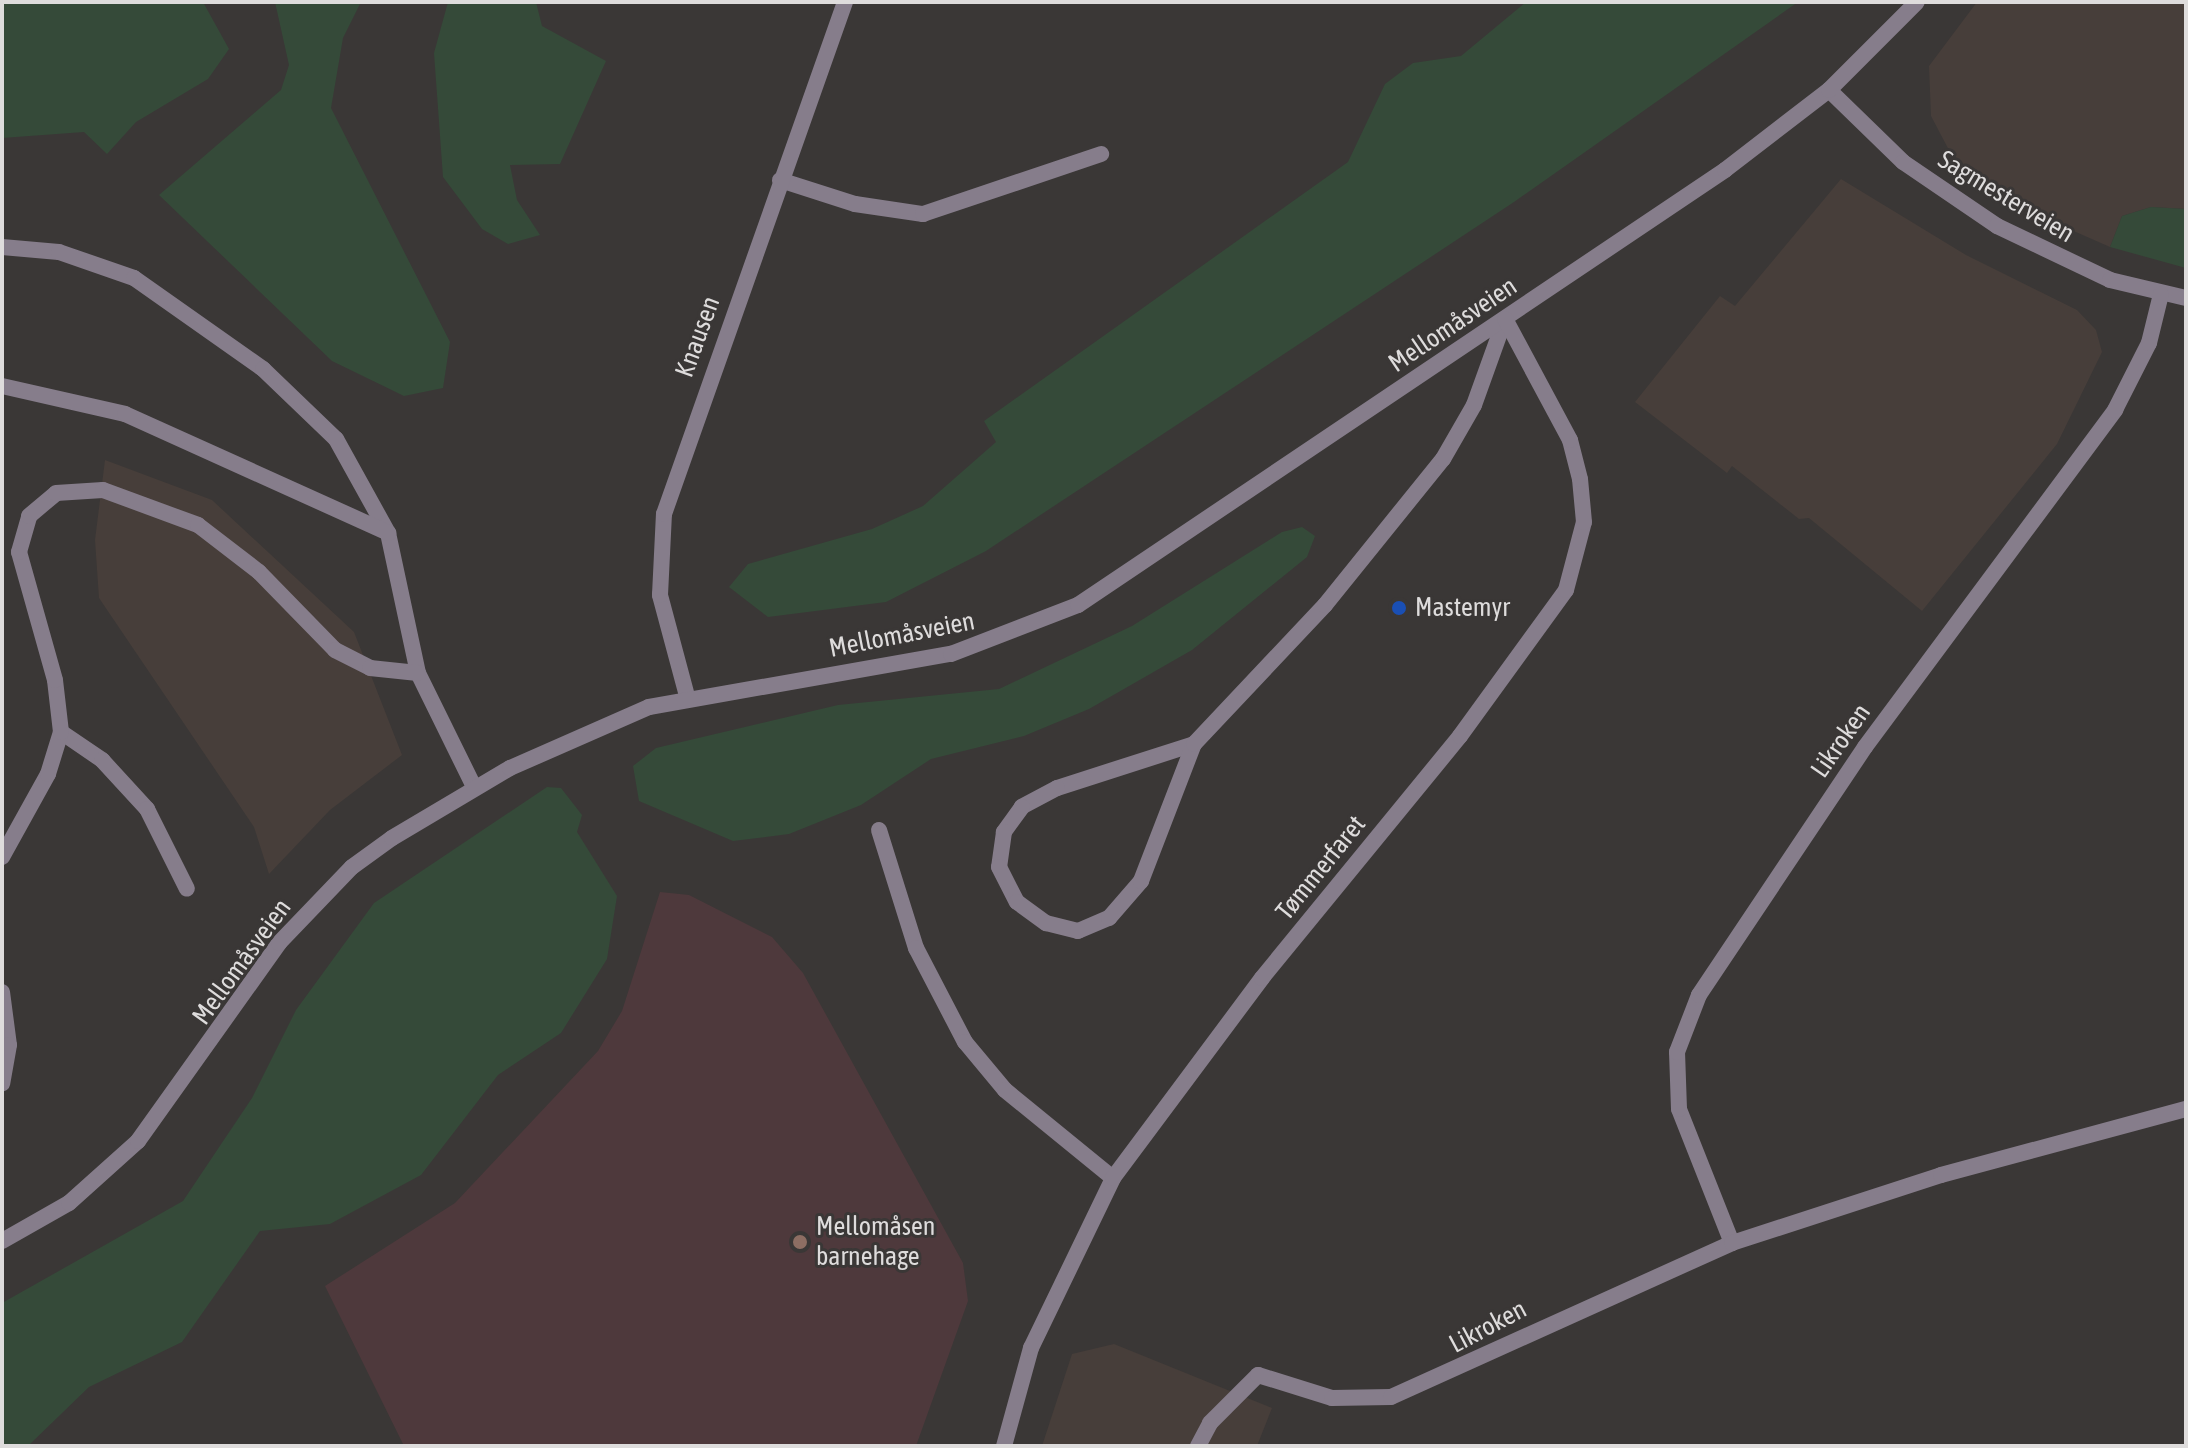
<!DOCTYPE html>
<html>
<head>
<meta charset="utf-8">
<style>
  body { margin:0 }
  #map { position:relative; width:2188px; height:1448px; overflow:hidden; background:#3a3736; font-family:"Asap Condensed",sans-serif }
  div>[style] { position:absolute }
  .commercial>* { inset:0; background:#4e393c }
  .built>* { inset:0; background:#473e3a }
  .green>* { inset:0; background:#354a39 }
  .service>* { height:16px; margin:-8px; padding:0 8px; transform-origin:8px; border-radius:8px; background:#867d8b }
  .minor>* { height:16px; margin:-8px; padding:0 8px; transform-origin:8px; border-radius:8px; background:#867d8b }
  .dots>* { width:22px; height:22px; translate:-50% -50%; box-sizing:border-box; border:4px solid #3a3736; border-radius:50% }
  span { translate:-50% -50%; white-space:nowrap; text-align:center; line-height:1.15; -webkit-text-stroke:6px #3a3736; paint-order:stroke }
  .street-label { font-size:26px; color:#dedcdc }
  .poi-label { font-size:26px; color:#dedcdc }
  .left { translate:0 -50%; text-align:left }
  .frame { position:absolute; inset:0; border:4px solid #dedcdc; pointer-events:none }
</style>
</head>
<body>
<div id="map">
  <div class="commercial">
    <i style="clip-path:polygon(660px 892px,689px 895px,772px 937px,803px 973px,963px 1263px,968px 1301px,916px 1446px,404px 1446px,325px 1286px,455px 1203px,598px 1051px,622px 1011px)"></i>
  </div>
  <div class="built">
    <i style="clip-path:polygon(1977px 2px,2186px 2px,2186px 209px,2151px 207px,2122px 216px,2110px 247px,2010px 203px,1951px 154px,1931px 116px,1929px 66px)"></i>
    <i style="clip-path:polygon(1841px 179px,1966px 255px,2077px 310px,2096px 330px,2102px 352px,2057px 444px,1922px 611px,1809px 518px,1799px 519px,1732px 466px,1727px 473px,1635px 402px,1720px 296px,1735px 306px)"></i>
    <i style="clip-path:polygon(105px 460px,212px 500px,354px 632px,402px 755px,330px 810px,269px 874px,254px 827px,99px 598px,95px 540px)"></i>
    <i style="clip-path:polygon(1114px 1344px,1272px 1408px,1257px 1446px,1042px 1446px,1072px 1354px)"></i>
  </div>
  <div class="green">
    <i style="clip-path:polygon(2px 2px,203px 2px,229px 49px,208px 79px,136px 122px,107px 154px,84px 132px,2px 138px)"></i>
    <i style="clip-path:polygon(275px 2px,361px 2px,343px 38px,331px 108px,450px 342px,443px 388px,404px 396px,332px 361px,159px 195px,281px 90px,289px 65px)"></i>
    <i style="clip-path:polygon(448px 2px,536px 2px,542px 26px,606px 61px,560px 164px,510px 165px,517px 200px,540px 235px,508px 244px,482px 229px,443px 177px,434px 53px)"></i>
    <i style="clip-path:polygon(1526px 2px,1798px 2px,1514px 202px,986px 551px,886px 602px,768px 617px,729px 587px,748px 564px,872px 529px,923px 506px,996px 442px,984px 421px,1348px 162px,1385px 84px,1413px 63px,1461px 56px)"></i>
    <i style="clip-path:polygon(2151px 207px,2186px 209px,2186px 268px,2110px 247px,2122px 216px)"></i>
    <i style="clip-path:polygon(1302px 527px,1315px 536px,1307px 557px,1192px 650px,1089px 709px,1024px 736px,931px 759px,861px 805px,789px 834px,733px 841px,639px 801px,633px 766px,656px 748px,838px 705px,999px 689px,1132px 626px,1282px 532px)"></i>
    <i style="clip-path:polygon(547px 787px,561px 788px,582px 815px,577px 832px,617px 896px,607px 959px,561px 1033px,498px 1075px,421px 1175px,330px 1224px,260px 1231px,182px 1342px,89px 1387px,28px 1446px,2px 1446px,2px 1303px,183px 1201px,252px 1098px,296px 1010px,374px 903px)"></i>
  </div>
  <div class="service">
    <i style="left:780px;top:180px;width:79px;rotate:17.7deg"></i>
    <i style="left:855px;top:204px;width:69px;rotate:8.4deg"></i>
    <i style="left:923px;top:214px;width:188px;rotate:-18.6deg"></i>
    <i style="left:2px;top:247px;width:57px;rotate:5deg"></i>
    <i style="left:59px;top:252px;width:79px;rotate:19.1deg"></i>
    <i style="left:134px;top:278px;width:158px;rotate:35.2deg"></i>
    <i style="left:263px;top:369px;width:101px;rotate:43.8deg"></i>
    <i style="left:336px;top:439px;width:107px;rotate:61deg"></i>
    <i style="left:388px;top:533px;width:143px;rotate:77.9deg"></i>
    <i style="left:418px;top:673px;width:127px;rotate:63.8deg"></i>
    <i style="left:2px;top:386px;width:126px;rotate:12.8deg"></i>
    <i style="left:125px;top:414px;width:289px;rotate:24.3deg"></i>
    <i style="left:61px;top:732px;width:50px;rotate:34.3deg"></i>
    <i style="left:102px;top:760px;width:67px;rotate:47.4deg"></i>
    <i style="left:147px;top:809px;width:89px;rotate:63.4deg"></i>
    <i style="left:1194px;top:744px;width:144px;rotate:162.2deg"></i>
    <i style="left:1057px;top:788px;width:40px;rotate:152deg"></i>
    <i style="left:1022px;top:807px;width:31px;rotate:126deg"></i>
    <i style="left:1004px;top:832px;width:35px;rotate:98deg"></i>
    <i style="left:999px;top:867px;width:39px;rotate:63deg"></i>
    <i style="left:1017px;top:902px;width:36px;rotate:36deg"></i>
    <i style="left:1046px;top:923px;width:33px;rotate:14deg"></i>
    <i style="left:1078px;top:931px;width:34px;rotate:-23deg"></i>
    <i style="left:1109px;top:918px;width:49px;rotate:-49.1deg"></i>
    <i style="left:1141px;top:881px;width:147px;rotate:-68.9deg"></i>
    <i style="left:1194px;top:744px;width:191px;rotate:-46.7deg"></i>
    <i style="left:1325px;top:605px;width:188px;rotate:-51.1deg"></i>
    <i style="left:1443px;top:459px;width:62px;rotate:-60.1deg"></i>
    <i style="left:1474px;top:405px;width:91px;rotate:-70.2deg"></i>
    <i style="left:879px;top:830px;width:124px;rotate:72.6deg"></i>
    <i style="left:916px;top:948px;width:106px;rotate:62.5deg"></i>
    <i style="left:965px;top:1042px;width:62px;rotate:50.2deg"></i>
    <i style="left:1005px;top:1090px;width:139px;rotate:39.2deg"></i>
    <i style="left:2px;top:857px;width:95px;rotate:-61deg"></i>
    <i style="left:48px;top:774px;width:44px;rotate:-72.8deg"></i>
    <i style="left:61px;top:732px;width:52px;rotate:-96.6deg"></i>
    <i style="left:55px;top:680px;width:133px;rotate:-105.7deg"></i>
    <i style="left:19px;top:552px;width:37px;rotate:-74deg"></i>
    <i style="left:29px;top:516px;width:35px;rotate:-40deg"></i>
    <i style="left:56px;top:493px;width:47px;rotate:-3.7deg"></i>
    <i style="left:103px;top:490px;width:101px;rotate:20.2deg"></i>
    <i style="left:198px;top:525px;width:77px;rotate:37.6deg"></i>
    <i style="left:259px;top:572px;width:109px;rotate:45.7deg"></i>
    <i style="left:335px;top:650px;width:39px;rotate:27deg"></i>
    <i style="left:370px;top:668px;width:48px;rotate:5.9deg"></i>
    <i style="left:2px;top:992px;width:53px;rotate:82.5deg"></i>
    <i style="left:9px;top:1045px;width:39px;rotate:100deg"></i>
    <i style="left:1198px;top:1446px;width:26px;rotate:-62deg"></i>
    <i style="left:1210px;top:1423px;width:68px;rotate:-45deg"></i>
  </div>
  <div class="minor">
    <i style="left:1829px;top:90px;width:103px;rotate:44.2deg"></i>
    <i style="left:1903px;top:162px;width:114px;rotate:34.2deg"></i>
    <i style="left:1997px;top:226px;width:125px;rotate:25.5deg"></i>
    <i style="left:2110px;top:280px;width:78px;rotate:13.3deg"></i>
    <i style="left:687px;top:696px;width:105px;rotate:-105deg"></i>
    <i style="left:660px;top:595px;width:81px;rotate:-87.2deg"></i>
    <i style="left:664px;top:514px;width:543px;rotate:-70.53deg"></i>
    <i style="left:2px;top:1241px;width:77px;rotate:-29.6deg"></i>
    <i style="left:69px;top:1203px;width:93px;rotate:-41.9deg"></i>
    <i style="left:138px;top:1141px;width:243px;rotate:-54.5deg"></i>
    <i style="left:279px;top:943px;width:105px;rotate:-46.2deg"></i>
    <i style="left:352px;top:867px;width:49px;rotate:-35.9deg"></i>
    <i style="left:392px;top:838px;width:137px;rotate:-30.7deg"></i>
    <i style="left:510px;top:768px;width:152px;rotate:-23.7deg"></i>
    <i style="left:649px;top:707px;width:307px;rotate:-10deg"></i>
    <i style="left:951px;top:654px;width:136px;rotate:-21.1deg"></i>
    <i style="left:1078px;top:605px;width:780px;rotate:-33.91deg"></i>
    <i style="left:1725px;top:170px;width:131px;rotate:-37.6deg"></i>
    <i style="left:1829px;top:90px;width:124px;rotate:-45deg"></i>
    <i style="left:1732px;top:1243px;width:144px;rotate:-111.6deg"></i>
    <i style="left:1679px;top:1109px;width:57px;rotate:-92deg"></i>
    <i style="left:1677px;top:1052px;width:61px;rotate:-68.9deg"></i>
    <i style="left:1699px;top:995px;width:298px;rotate:-56.2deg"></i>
    <i style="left:1865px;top:747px;width:420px;rotate:-53.4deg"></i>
    <i style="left:2115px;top:410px;width:75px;rotate:-63.1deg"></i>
    <i style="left:2149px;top:343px;width:50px;rotate:-76.2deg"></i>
    <i style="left:1258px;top:1375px;width:77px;rotate:17.3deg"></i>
    <i style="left:1332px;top:1398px;width:59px;rotate:-1deg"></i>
    <i style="left:1391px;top:1397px;width:374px;rotate:-24.3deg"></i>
    <i style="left:1732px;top:1243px;width:220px;rotate:-18deg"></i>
    <i style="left:1941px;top:1175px;width:254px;rotate:-15.1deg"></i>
    <i style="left:1004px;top:1446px;width:102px;rotate:-74.6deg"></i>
    <i style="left:1031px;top:1348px;width:189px;rotate:-64.2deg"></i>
    <i style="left:1113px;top:1178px;width:249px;rotate:-53.3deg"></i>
    <i style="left:1262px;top:978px;width:313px;rotate:-50.7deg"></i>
    <i style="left:1460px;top:736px;width:180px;rotate:-54deg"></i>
    <i style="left:1566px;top:590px;width:70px;rotate:-75.2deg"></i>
    <i style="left:1584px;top:522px;width:43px;rotate:-95.3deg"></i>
    <i style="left:1580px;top:479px;width:40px;rotate:-104.4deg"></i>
    <i style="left:1570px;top:440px;width:137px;rotate:-118.2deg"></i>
  </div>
  <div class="dots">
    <i style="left:1399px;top:608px;background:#1a4fb4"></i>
    <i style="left:800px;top:1242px;background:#8d6e63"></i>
  </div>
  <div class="street-label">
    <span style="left:2006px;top:197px;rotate:31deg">Sagmesterveien</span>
    <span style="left:1453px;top:325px;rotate:-34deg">Mellomåsveien</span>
    <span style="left:698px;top:337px;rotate:-70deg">Knausen</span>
    <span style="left:902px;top:635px;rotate:-11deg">Mellomåsveien</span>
    <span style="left:1841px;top:741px;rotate:-55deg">Likroken</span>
    <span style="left:1321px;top:868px;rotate:-51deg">Tømmerfaret</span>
    <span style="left:242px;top:962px;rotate:-54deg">Mellomåsveien</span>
    <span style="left:1488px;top:1327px;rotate:-28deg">Likroken</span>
  </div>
  <div class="poi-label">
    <span class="left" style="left:1415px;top:608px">Mastemyr</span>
    <span class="left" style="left:816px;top:1242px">Mellomåsen<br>barnehage</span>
  </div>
  <div class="frame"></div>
</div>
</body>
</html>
